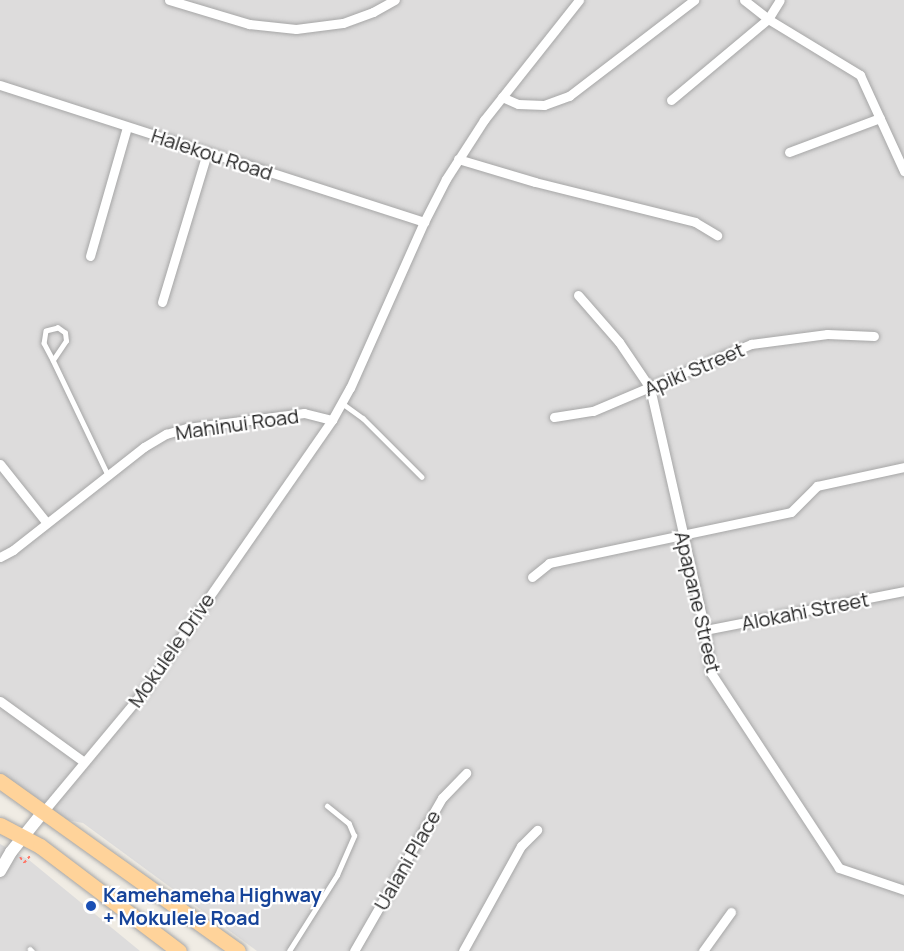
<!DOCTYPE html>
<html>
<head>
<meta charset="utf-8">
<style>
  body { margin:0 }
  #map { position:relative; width:904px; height:951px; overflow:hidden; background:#f0ece4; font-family:Manrope,sans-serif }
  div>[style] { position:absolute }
  .residential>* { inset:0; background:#dddcdc }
  .path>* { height:2px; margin-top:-1px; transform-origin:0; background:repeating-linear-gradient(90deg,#fe7667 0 3px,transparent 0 6px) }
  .roads { filter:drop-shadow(0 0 2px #a6a6a6) drop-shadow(0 0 2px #a6a6a6) }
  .service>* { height:4.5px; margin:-2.25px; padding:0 2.25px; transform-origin:2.25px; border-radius:2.25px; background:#fff }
  .minor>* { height:9px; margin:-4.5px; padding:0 4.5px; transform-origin:4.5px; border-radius:4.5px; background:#fff }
  .tertiary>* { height:12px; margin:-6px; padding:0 6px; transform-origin:6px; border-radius:6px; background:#fff }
  .primary>* { height:15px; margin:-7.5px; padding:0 7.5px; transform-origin:7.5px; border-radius:7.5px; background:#ffd39a }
  .dots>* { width:16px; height:16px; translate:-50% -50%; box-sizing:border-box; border:3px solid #fff; border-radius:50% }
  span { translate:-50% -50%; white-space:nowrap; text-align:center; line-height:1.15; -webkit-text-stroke:4.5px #fff; paint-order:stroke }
  .street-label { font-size:20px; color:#1f1f1f }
  .transit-label { font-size:20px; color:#164399; font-weight:700 }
  .left { translate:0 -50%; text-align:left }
</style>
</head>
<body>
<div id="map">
  <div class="residential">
    <i style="clip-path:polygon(0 0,904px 0,904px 951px,257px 951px,83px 823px,62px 819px,0 775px)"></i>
    <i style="clip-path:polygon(0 844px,29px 860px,140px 951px,0 951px)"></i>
  </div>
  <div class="path">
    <i style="left:20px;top:857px;width:7px;rotate:56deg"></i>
    <i style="left:24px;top:863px;width:11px;rotate:-49deg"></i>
  </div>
  <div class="roads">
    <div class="service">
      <i style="left:53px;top:360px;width:23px;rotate:-56deg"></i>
      <i style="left:66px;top:341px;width:8px;rotate:-97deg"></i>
      <i style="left:65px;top:333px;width:9px;rotate:-144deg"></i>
      <i style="left:58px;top:328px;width:12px;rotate:166deg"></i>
      <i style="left:46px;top:331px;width:12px;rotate:99deg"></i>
      <i style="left:44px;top:343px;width:19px;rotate:62deg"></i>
      <i style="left:53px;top:360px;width:127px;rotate:64.4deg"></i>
      <i style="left:342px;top:403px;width:26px;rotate:36deg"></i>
      <i style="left:363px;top:418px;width:83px;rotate:45deg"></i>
      <i style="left:30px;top:949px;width:3px;rotate:45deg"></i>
      <i style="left:289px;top:951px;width:90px;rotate:-57.7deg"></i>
      <i style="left:337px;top:875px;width:43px;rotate:-66.4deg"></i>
      <i style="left:354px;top:836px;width:13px;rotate:-113deg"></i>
      <i style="left:349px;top:824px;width:28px;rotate:-141deg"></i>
    </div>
    <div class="minor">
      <i style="left:169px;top:0;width:84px;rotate:16.7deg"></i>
      <i style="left:249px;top:24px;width:47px;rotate:6.1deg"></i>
      <i style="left:296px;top:29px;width:47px;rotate:-7.3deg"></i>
      <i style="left:343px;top:23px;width:32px;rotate:-20deg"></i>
      <i style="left:373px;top:12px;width:25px;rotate:-29deg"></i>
      <i style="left:744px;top:0;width:31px;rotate:38deg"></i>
      <i style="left:768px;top:19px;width:108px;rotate:31.3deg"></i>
      <i style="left:860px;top:75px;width:106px;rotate:65.4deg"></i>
      <i style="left:0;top:85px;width:446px;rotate:17.9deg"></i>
      <i style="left:502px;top:97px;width:17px;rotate:24deg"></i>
      <i style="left:518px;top:104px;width:26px;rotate:2deg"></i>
      <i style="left:544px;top:105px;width:27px;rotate:-20deg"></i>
      <i style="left:569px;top:96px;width:158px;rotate:-37.5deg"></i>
      <i style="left:671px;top:100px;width:126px;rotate:-39.9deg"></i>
      <i style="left:768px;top:19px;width:22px;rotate:-58deg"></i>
      <i style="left:789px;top:152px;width:97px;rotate:-20.5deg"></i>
      <i style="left:458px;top:159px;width:80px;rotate:16.6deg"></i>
      <i style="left:535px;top:182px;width:165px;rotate:14deg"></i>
      <i style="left:695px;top:222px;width:26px;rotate:31deg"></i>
      <i style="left:90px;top:256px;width:134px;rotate:-74deg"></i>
      <i style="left:578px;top:295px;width:62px;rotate:48.9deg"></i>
      <i style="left:619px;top:342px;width:55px;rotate:56deg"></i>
      <i style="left:650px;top:388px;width:248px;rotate:77.2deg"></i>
      <i style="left:705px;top:630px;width:43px;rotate:82.1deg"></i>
      <i style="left:711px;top:673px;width:233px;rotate:56.7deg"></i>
      <i style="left:839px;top:868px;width:69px;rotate:18.7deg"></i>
      <i style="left:162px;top:302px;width:156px;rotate:-73.2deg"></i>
      <i style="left:554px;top:417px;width:39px;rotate:-9deg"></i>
      <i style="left:593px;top:411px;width:172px;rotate:-23deg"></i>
      <i style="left:751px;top:344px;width:77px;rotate:-7.5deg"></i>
      <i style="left:827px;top:334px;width:47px;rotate:2.4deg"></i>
      <i style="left:0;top:464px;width:75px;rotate:51.5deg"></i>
      <i style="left:0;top:557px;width:15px;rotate:-28deg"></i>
      <i style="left:13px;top:550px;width:167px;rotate:-38.2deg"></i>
      <i style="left:144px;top:447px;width:26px;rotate:-31deg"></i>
      <i style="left:166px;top:434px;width:22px;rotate:-16deg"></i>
      <i style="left:187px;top:428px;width:118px;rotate:-7.3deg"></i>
      <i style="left:304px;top:413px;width:29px;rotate:14deg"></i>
      <i style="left:332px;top:420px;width:37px;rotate:-61deg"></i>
      <i style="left:350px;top:388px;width:182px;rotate:-66deg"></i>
      <i style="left:424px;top:222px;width:48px;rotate:-62.9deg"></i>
      <i style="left:446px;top:179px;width:70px;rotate:-57.2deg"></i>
      <i style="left:484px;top:120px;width:153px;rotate:-51.6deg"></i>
      <i style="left:532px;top:577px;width:22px;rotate:-39deg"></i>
      <i style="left:549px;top:563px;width:247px;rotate:-11.9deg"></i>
      <i style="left:791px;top:512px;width:37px;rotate:-45deg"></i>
      <i style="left:817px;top:486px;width:89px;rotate:-12.3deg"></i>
      <i style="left:705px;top:630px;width:203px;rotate:-11.1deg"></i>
      <i style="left:0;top:701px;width:102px;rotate:35.9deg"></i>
      <i style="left:43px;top:812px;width:156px;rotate:-50.2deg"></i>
      <i style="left:143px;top:692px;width:331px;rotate:-55.2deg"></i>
      <i style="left:354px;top:951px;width:177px;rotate:-60.1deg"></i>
      <i style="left:442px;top:798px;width:35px;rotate:-46deg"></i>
      <i style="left:463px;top:951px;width:120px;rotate:-61.1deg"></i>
      <i style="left:521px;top:846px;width:23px;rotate:-45deg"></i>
      <i style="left:703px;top:951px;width:48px;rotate:-54.3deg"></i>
    </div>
    <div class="tertiary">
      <i style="left:0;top:871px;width:22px;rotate:-60deg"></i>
      <i style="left:11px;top:852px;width:51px;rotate:-51.3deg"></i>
    </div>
    <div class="primary">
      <i style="left:0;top:781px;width:292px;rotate:35.5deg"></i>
      <i style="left:0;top:825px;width:45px;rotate:27.7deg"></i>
      <i style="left:40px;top:846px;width:174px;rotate:37.1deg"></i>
    </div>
  </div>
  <div class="dots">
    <i style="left:91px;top:906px;background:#1a4fb4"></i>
  </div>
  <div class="street-label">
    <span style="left:212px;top:154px;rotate:18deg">Halekou Road</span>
    <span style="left:694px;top:369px;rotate:-23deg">Apiki Street</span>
    <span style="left:237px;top:424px;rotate:-8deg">Mahinui Road</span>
    <span style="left:698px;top:602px;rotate:77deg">Apapane Street</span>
    <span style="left:805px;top:611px;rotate:-11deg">Alokahi Street</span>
    <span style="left:171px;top:650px;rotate:-55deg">Mokulele Drive</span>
    <span style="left:407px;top:860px;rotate:-60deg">Ualani Place</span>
  </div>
  <div class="transit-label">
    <span class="left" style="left:103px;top:906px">Kamehameha Highway<br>+ Mokulele Road</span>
  </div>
</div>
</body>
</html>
